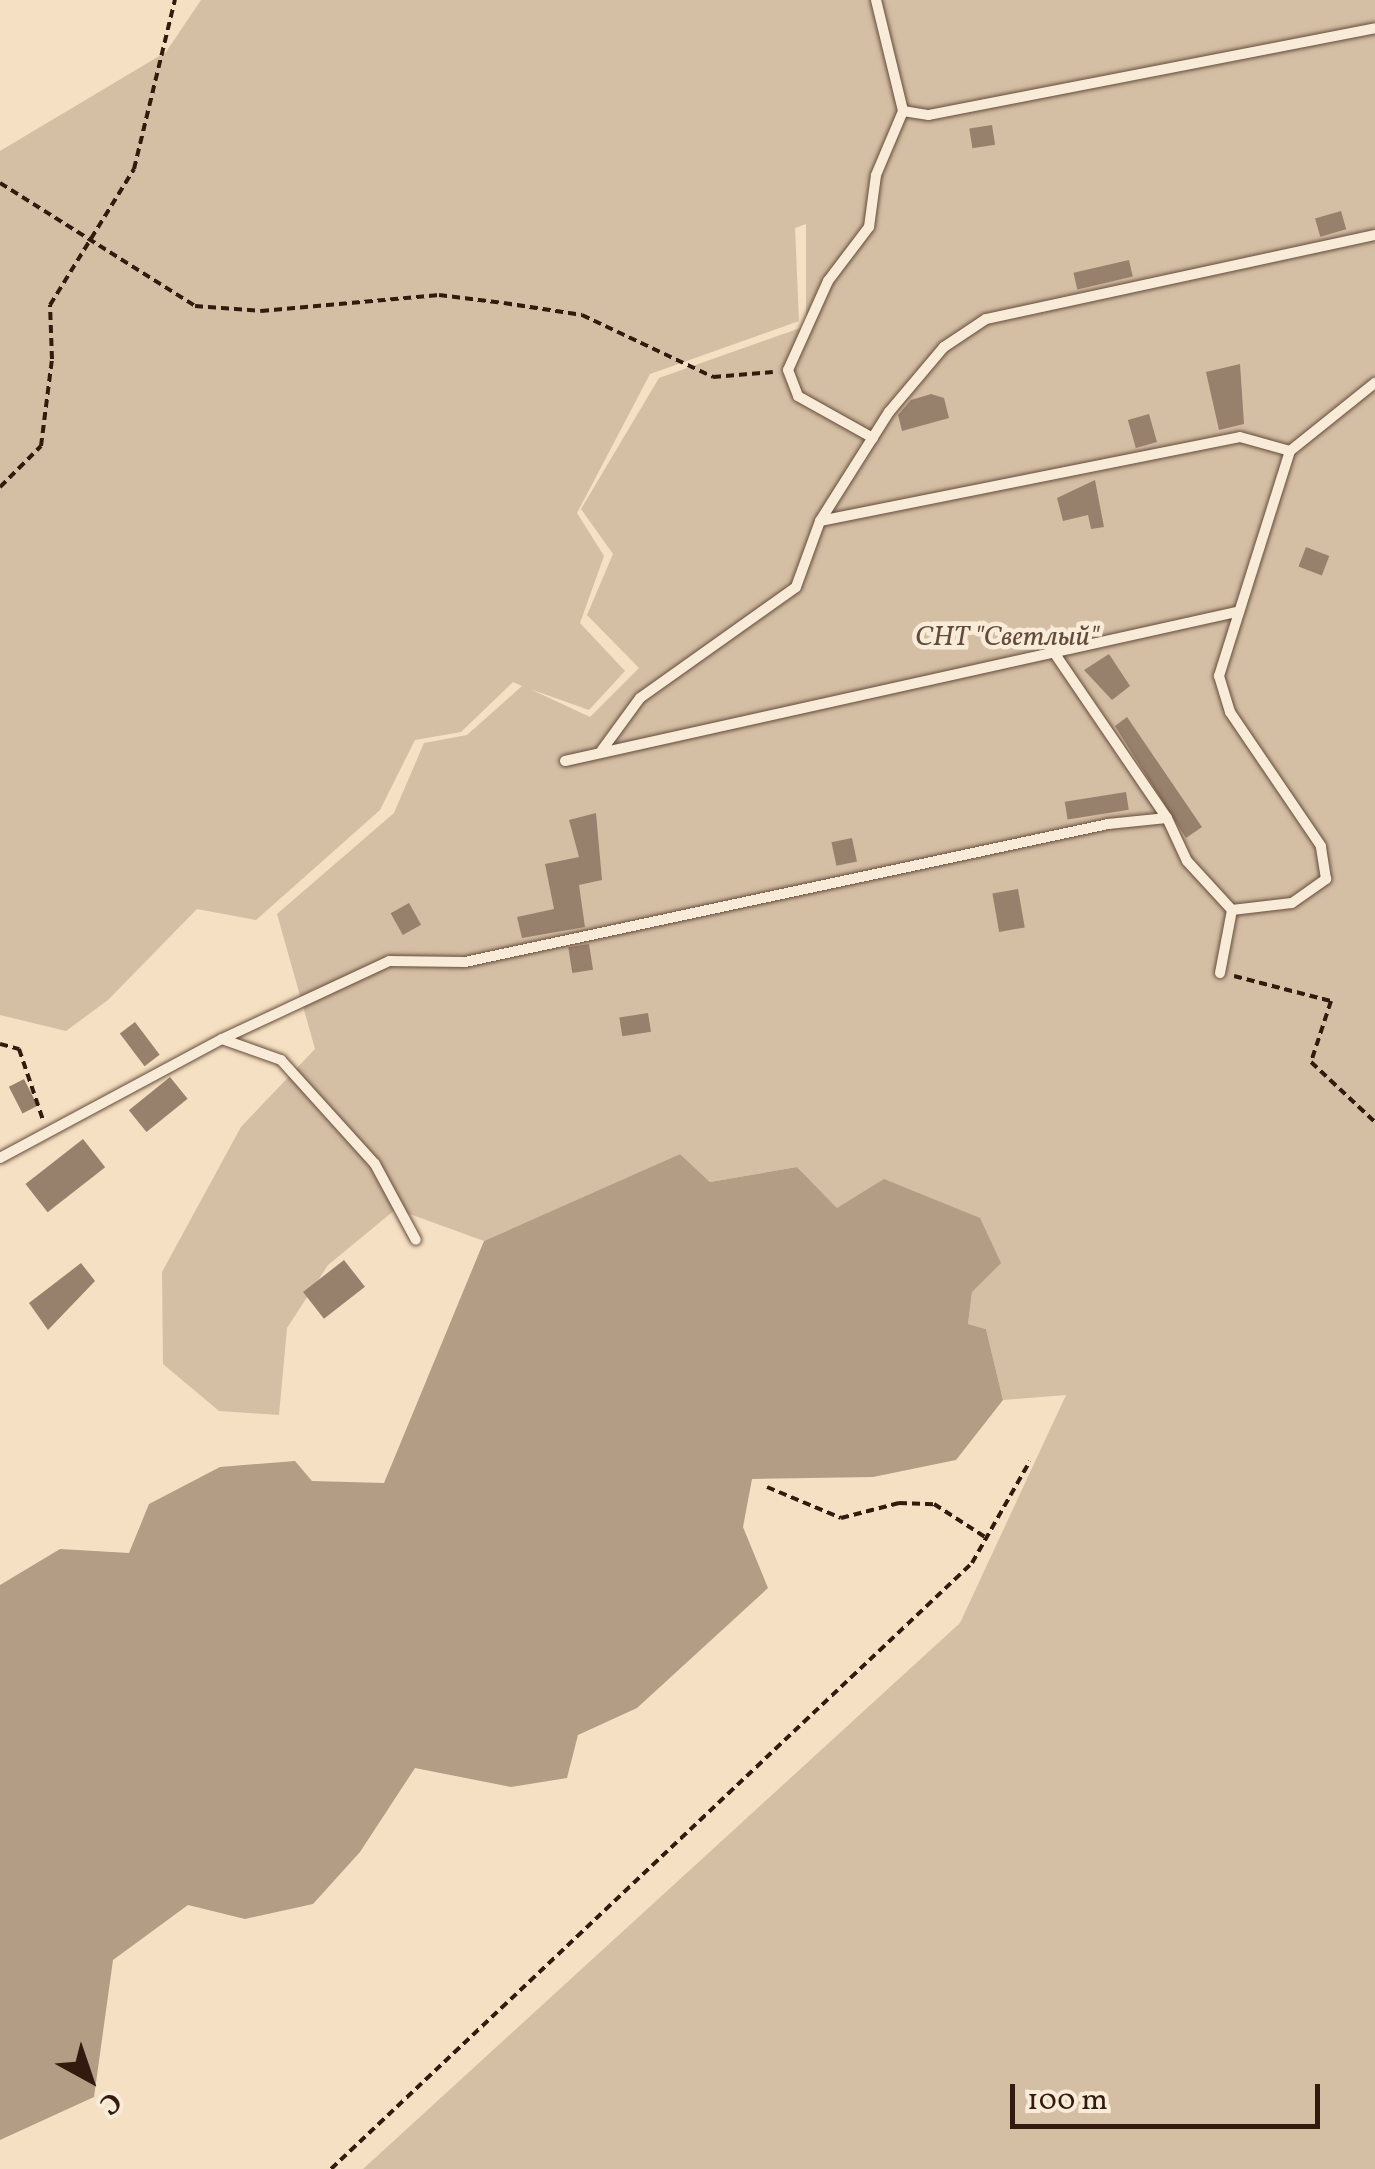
<!DOCTYPE html>
<html>
<head>
<meta charset="utf-8">
<style>
  body { margin:0 }
  #map { position:relative; width:1375px; height:2169px; overflow:hidden; background:#f5e0c3; font-family:Vollkorn,serif }
  div>[style] { position:absolute }
  .green>* { inset:0; background:#d4bea4 }
  .water>* { inset:0; background:#b39d85 }
  .building>* { inset:0; background:#98816c; transform-origin:0 0 }
  .path>* { height:4px; margin-top:-2px; transform-origin:0; background:repeating-linear-gradient(90deg,#331a0e 0 8px,transparent 0 13px) }
  .roads { filter:drop-shadow(0 0 2px #644c3b) drop-shadow(0 0 2px #644c3b) }
  .lane>* { height:10px; margin:-5px; padding:0 5px; transform-origin:5px; border-radius:5px; background:#f8ebd8 }
  span { translate:-50% -50%; white-space:nowrap; text-align:center; line-height:1.15; -webkit-text-stroke:9px #f8ebd8; paint-order:stroke }
  .park-label { font-size:28px; color:#634b3b; font-style:italic }
  .north { position:absolute; left:40px; top:2029px; width:100px; height:100px; -webkit-text-stroke:8px #f8ebd8; paint-order:stroke; rotate:140deg; font-size:28px; font-weight:700; line-height:40px; text-align:center; color:#331a0e }
  .north::after { content:''; display:block; margin:auto; width:35px; height:45px; background:#331a0e; clip-path:polygon(50% 0,100% 100%,50% 72%,0 100%) }
  .scale { position:absolute; left:1010px; top:2084px; width:310px; height:45px; box-sizing:border-box; border:5px solid #331a0e; border-top:0; padding-left:12px; font-size:30px; line-height:35px; white-space:nowrap; color:#331a0e; -webkit-text-stroke:8px #f8ebd8; paint-order:stroke }
</style>
</head>
<body>
<div id="map">
  <div class="green">
    <i style="clip-path:polygon(evenodd,201px 0,1375px 0,1375px 2169px,363px 2169px,960px 1623px,1066px 1395px,1003px 1400px,986px 1329px,968px 1324px,972px 1292px,837px 1208px,797px 1167px,710px 1182px,680px 1154px,484px 1241px,396px 1209px,328px 1265px,287px 1328px,279px 1415px,219px 1411px,163px 1364px,162px 1272px,241px 1127px,315px 1049px,277px 914px,394px 813px,424px 743px,467px 735px,522px 686px,513px 682px,461px 732px,415px 740px,380px 810px,256px 920px,197px 909px,108px 1000px,66px 1031px,0 1015px,0 151px,166px 52px,201px 0,806px 224px,806px 326px,659px 378px,581px 509px,613px 554px,587px 615px,639px 668px,590px 717px,530px 689px,589px 710px,625px 671px,580px 623px,604px 556px,577px 513px,650px 374px,799px 321px,795px 228px,806px 224px)"></i>
  </div>
  <div class="water">
    <i style="clip-path:polygon(680px 1154px,710px 1182px,797px 1167px,837px 1208px,884px 1179px,980px 1218px,1001px 1263px,972px 1292px,968px 1324px,986px 1329px,1003px 1400px,956px 1460px,873px 1477px,752px 1479px,743px 1527px,768px 1588px,637px 1708px,578px 1735px,567px 1778px,511px 1787px,415px 1768px,360px 1852px,313px 1904px,245px 1919px,188px 1905px,113px 1960px,94px 2097px,0 2140px,0 1585px,60px 1549px,129px 1553px,149px 1504px,220px 1467px,295px 1461px,312px 1481px,384px 1483px,484px 1241px)"></i>
  </div>
  <div class="building">
    <i style="left:992px;top:125px;width:20px;height:23px;rotate:81deg"></i>
    <i style="left:1341px;top:211px;width:19px;height:27px;rotate:74deg"></i>
    <i style="left:1129px;top:260px;width:17px;height:57px;rotate:77deg"></i>
    <i style="clip-path:polygon(1240px 364px,1244px 424px,1219px 430px,1206px 372px)"></i>
    <i style="clip-path:polygon(931px 394px,944px 398px,949px 418px,902px 431px,898px 415px,911px 400px)"></i>
    <i style="left:1149px;top:414px;width:29px;height:22px;rotate:74deg"></i>
    <i style="clip-path:polygon(1095px 480px,1104px 527px,1091px 529px,1088px 515px,1063px 521px,1057px 498px)"></i>
    <i style="left:1306px;top:547px;width:25px;height:21px;rotate:21deg"></i>
    <i style="clip-path:polygon(1109px 654px,1130px 686px,1112px 700px,1084px 670px)"></i>
    <i style="clip-path:polygon(1127px 717px,1202px 827px,1186px 838px,1115px 726px)"></i>
    <i style="left:1126px;top:792px;width:18px;height:62px;rotate:81deg"></i>
    <i style="clip-path:polygon(596px 813px,602px 880px,579px 885px,585px 927px,522px 938px,517px 917px,554px 909px,545px 864px,579px 857px,569px 820px)"></i>
    <i style="left:852px;top:838px;width:24px;height:21px;rotate:78deg"></i>
    <i style="left:1018px;top:889px;width:39px;height:26px;rotate:80deg"></i>
    <i style="left:409px;top:903px;width:25px;height:21px;rotate:61deg"></i>
    <i style="left:589px;top:944px;width:26px;height:21px;rotate:81deg"></i>
    <i style="left:648px;top:1013px;width:19px;height:29px;rotate:81deg"></i>
    <i style="left:135px;top:1022px;width:41px;height:19px;rotate:53deg"></i>
    <i style="left:170px;top:1077px;width:28px;height:53px;rotate:51deg"></i>
    <i style="left:24px;top:1079px;width:30px;height:17px;rotate:63deg"></i>
    <i style="left:83px;top:1139px;width:36px;height:73px;rotate:52deg"></i>
    <i style="left:344px;top:1260px;width:34px;height:52px;rotate:52deg"></i>
    <i style="clip-path:polygon(81px 1263px,95px 1281px,48px 1330px,29px 1303px)"></i>
  </div>
  <div class="path">
    <i style="left:0;top:183px;width:231px;rotate:32.2deg"></i>
    <i style="left:195px;top:306px;width:66px;rotate:4.3deg"></i>
    <i style="left:261px;top:311px;width:179px;rotate:-5.1deg"></i>
    <i style="left:439px;top:295px;width:65px;rotate:7deg"></i>
    <i style="left:504px;top:303px;width:79px;rotate:8.7deg"></i>
    <i style="left:582px;top:315px;width:145px;rotate:25.3deg"></i>
    <i style="left:713px;top:377px;width:60px;rotate:-4.8deg"></i>
    <i style="left:0;top:487px;width:58px;rotate:-45deg"></i>
    <i style="left:41px;top:446px;width:88px;rotate:-82.8deg"></i>
    <i style="left:52px;top:359px;width:54px;rotate:-92.1deg"></i>
    <i style="left:50px;top:305px;width:160px;rotate:-58.3deg"></i>
    <i style="left:134px;top:169px;width:174px;rotate:-76.4deg"></i>
    <i style="left:1234px;top:976px;width:100px;rotate:14.5deg"></i>
    <i style="left:1331px;top:1001px;width:64px;rotate:108.2deg"></i>
    <i style="left:1311px;top:1062px;width:88px;rotate:43.2deg"></i>
    <i style="left:0;top:1044px;width:20px;rotate:15deg"></i>
    <i style="left:19px;top:1049px;width:75px;rotate:71.3deg"></i>
    <i style="left:767px;top:1487px;width:80px;rotate:22.7deg"></i>
    <i style="left:841px;top:1518px;width:60px;rotate:-14.5deg"></i>
    <i style="left:899px;top:1503px;width:35px;rotate:2deg"></i>
    <i style="left:934px;top:1504px;width:64px;rotate:32.9deg"></i>
    <i style="left:331px;top:2169px;width:882px;rotate:-43.39deg"></i>
    <i style="left:972px;top:1563px;width:117px;rotate:-60.4deg"></i>
  </div>
  <div class="roads">
    <div class="lane">
      <i style="left:876px;top:0;width:114px;rotate:76.3deg"></i>
      <i style="left:903px;top:111px;width:26px;rotate:9deg"></i>
      <i style="left:929px;top:115px;width:454px;rotate:-11deg"></i>
      <i style="left:873px;top:438px;width:86px;rotate:-150.8deg"></i>
      <i style="left:798px;top:396px;width:28px;rotate:-111deg"></i>
      <i style="left:788px;top:370px;width:98px;rotate:-65.8deg"></i>
      <i style="left:828px;top:281px;width:68px;rotate:-52.8deg"></i>
      <i style="left:869px;top:227px;width:52px;rotate:-82.3deg"></i>
      <i style="left:876px;top:175px;width:69px;rotate:-67.1deg"></i>
      <i style="left:820px;top:521px;width:428px;rotate:-11.3deg"></i>
      <i style="left:1240px;top:437px;width:52px;rotate:15.6deg"></i>
      <i style="left:1053px;top:651px;width:202px;rotate:55.7deg"></i>
      <i style="left:1167px;top:818px;width:47px;rotate:65.1deg"></i>
      <i style="left:1187px;top:861px;width:67px;rotate:47.4deg"></i>
      <i style="left:1232px;top:910px;width:60px;rotate:-6.7deg"></i>
      <i style="left:1292px;top:903px;width:42px;rotate:-35.2deg"></i>
      <i style="left:1326px;top:879px;width:33px;rotate:-99deg"></i>
      <i style="left:1321px;top:846px;width:162px;rotate:-124.2deg"></i>
      <i style="left:1230px;top:712px;width:38px;rotate:-107deg"></i>
      <i style="left:1219px;top:676px;width:236px;rotate:-72.5deg"></i>
      <i style="left:1290px;top:451px;width:109px;rotate:-38.7deg"></i>
      <i style="left:602px;top:750px;width:64px;rotate:-53.8deg"></i>
      <i style="left:640px;top:698px;width:191px;rotate:-35.4deg"></i>
      <i style="left:796px;top:587px;width:70px;rotate:-70deg"></i>
      <i style="left:820px;top:521px;width:129px;rotate:-57.7deg"></i>
      <i style="left:889px;top:412px;width:85px;rotate:-49.8deg"></i>
      <i style="left:944px;top:347px;width:50px;rotate:-33.7deg"></i>
      <i style="left:986px;top:319px;width:398px;rotate:-12.2deg"></i>
      <i style="left:565px;top:761px;width:687px;rotate:-12.52deg"></i>
      <i style="left:1220px;top:973px;width:64px;rotate:-79.2deg"></i>
      <i style="left:222px;top:1039px;width:184px;rotate:-25deg"></i>
      <i style="left:389px;top:961px;width:76px;rotate:0.8deg"></i>
      <i style="left:465px;top:962px;width:658px;rotate:-12.11deg"></i>
      <i style="left:1108px;top:824px;width:59px;rotate:-5.8deg"></i>
      <i style="left:0;top:1158px;width:252px;rotate:-28.2deg"></i>
      <i style="left:222px;top:1039px;width:63px;rotate:19.6deg"></i>
      <i style="left:281px;top:1060px;width:140px;rotate:47.9deg"></i>
      <i style="left:375px;top:1164px;width:86px;rotate:61.7deg"></i>
    </div>
  </div>
  <div class="park-label">
    <span style="left:1007px;top:638px">СНТ "Светлый"</span>
  </div>
  <div class="north">С</div>
  <div class="scale">100 m</div>
</div>
</body>
</html>
